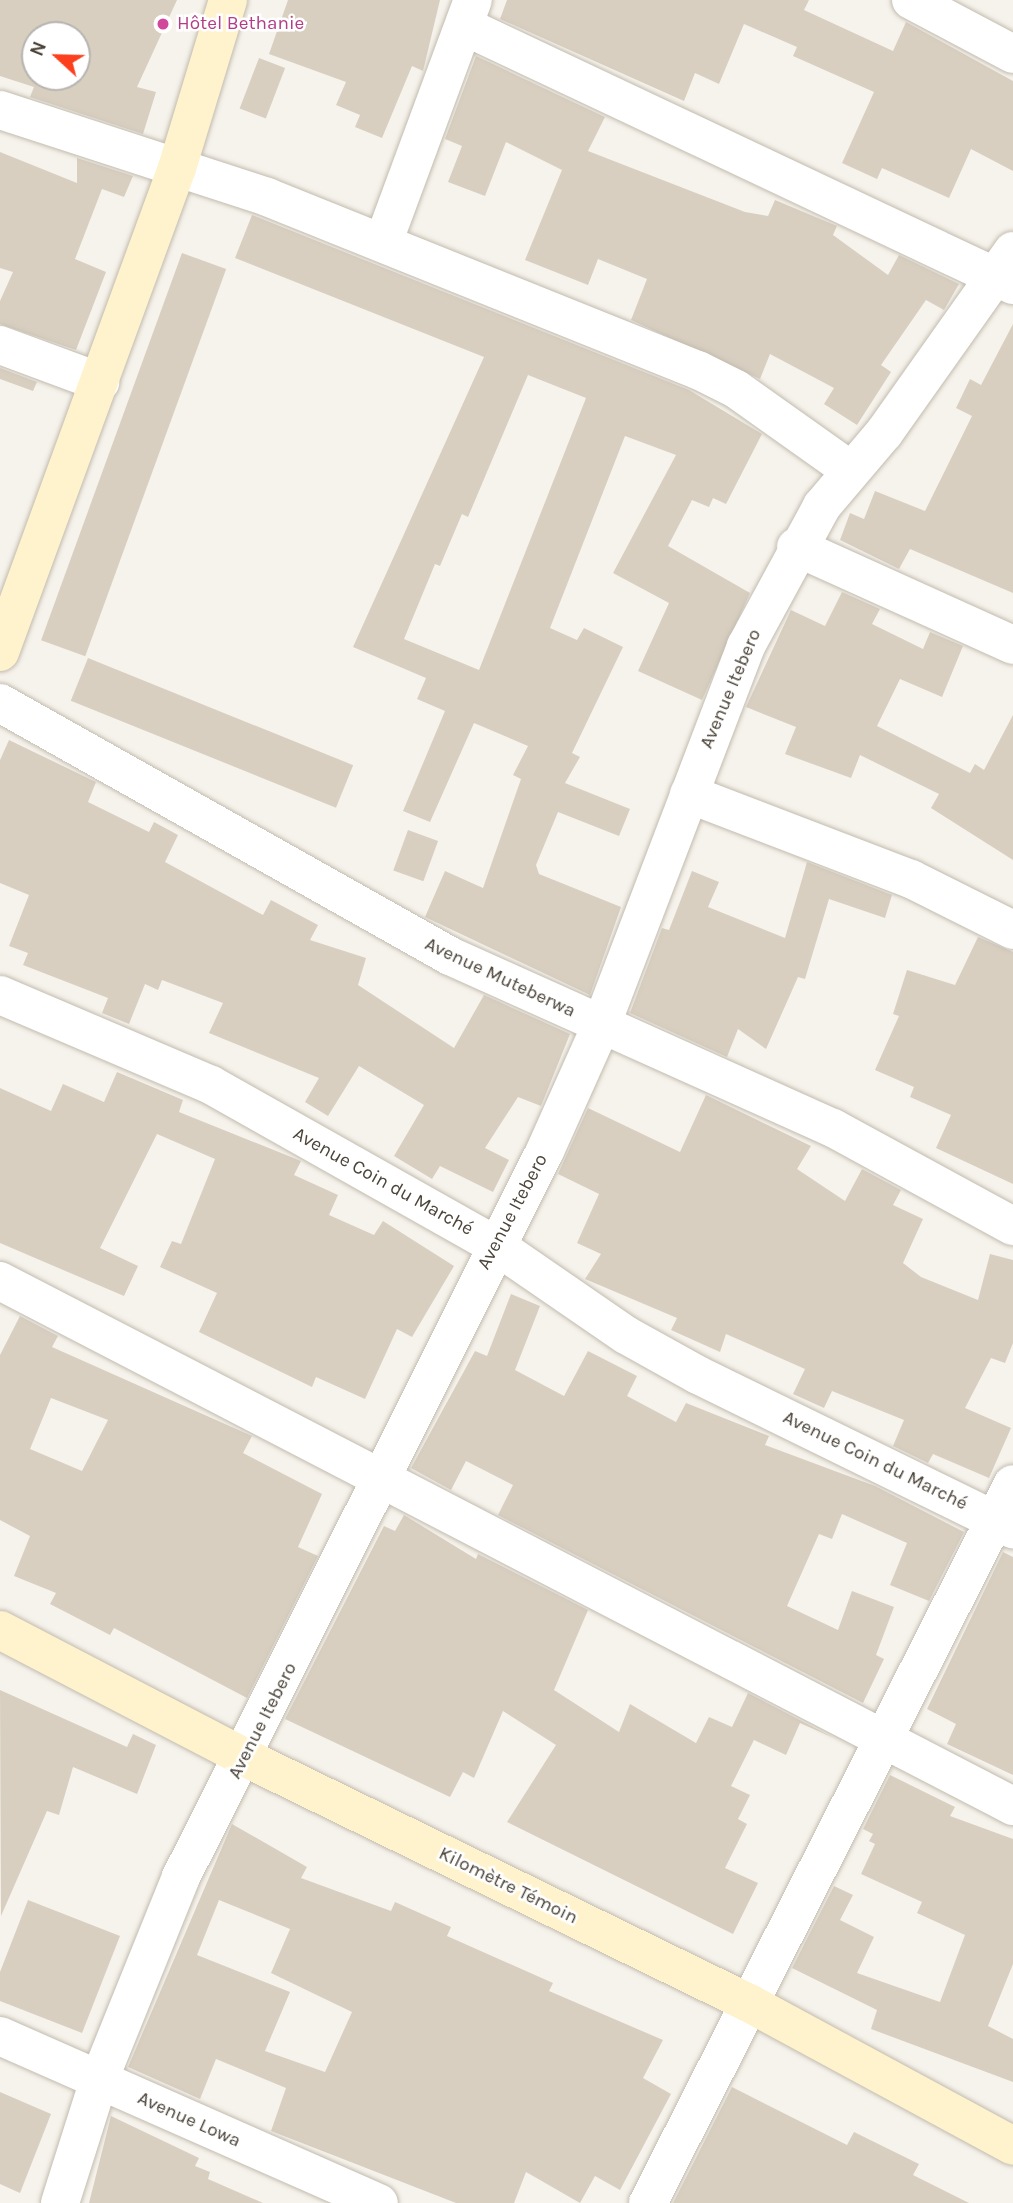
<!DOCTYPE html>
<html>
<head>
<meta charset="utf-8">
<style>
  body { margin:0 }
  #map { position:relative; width:1013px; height:2203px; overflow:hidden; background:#f6f3ec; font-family:Karla,sans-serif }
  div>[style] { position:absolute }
  .building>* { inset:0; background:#d8cfc1; transform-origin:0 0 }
  .roads { filter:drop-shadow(0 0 2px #c2bbae) drop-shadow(0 0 2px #c2bbae) }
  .street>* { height:38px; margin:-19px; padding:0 19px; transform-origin:19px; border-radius:19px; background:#fff }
  .secondary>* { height:38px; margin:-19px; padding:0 19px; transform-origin:19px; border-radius:19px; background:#fff3cd }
  .dots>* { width:19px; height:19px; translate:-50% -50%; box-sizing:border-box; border:4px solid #fff; border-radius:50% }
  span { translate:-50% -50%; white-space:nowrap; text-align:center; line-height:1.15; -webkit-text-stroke:5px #fff; paint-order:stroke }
  .hotel-label { font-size:19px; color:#b23c85 }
  .left { translate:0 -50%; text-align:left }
  .street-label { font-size:19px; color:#4b4439 }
  .north { position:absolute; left:21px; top:21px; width:70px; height:70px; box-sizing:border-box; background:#fff; border:2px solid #b7b4b0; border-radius:50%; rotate:292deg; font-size:19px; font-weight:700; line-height:28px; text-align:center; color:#4b4439 }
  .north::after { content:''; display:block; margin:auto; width:24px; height:32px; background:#fc3f1d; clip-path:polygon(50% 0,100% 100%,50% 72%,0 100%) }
</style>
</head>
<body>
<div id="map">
  <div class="building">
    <i style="clip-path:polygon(evenodd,0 0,177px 0,137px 87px,156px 92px,143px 134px,30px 97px,34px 87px,0 76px,0 0,35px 35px,77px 35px,77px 77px,35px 77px,35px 35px)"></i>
    <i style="clip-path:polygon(288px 0,440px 0,423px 71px,412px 66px,382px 138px,355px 127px,360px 115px,336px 105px,346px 82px,269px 54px)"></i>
    <i style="clip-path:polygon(507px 0,809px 0,804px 10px,893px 51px,906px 22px,1013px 81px,1013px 171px,971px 149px,949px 198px,882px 168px,877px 179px,842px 163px,874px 92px,793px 56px,797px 47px,744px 24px,719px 84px,695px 73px,684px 101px,500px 19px)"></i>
    <i style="clip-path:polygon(476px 56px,605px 117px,588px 151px,745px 212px,768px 216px,775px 200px,837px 226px,833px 235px,888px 275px,899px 255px,959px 284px,944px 310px,926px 300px,881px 365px,891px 372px,857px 425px,824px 404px,834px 388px,770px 354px,760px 379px,631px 320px,647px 279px,598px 259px,588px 285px,525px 260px,562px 170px,506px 142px,485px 196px,448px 182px,462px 146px,445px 139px)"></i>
    <i style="left:259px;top:58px;width:28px;height:54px;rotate:21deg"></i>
    <i style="clip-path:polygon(0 152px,77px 183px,77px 158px,133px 176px,124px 197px,102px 189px,75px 259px,106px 272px,76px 350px,0 324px,0 301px,13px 272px,0 268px)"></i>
    <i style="clip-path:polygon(evenodd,252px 215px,689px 390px,762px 434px,726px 504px,713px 498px,709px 507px,692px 500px,668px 546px,750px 593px,702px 700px,638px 671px,669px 603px,613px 573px,676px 455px,625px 436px,550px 628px,577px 640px,584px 628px,623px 647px,572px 753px,580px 757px,565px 783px,630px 809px,619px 836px,558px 812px,536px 865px,539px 874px,621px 907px,590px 995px,425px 917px,445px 871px,483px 888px,521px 779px,513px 775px,528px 746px,474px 723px,430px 822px,403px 811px,445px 711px,417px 699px,426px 678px,353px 647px,484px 357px,235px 258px,252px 215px,528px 375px,586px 398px,479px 670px,404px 639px,435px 564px,440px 566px,462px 514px,468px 517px,528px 375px)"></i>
    <i style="left:182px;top:253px;width:47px;height:412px;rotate:20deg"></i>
    <i style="clip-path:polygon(1013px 324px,1013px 593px,910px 549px,899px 569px,840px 540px,850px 513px,864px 519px,875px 491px,925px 511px,972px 416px,956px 408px,970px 379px,981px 385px)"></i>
    <i style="clip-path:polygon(0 368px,37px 382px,33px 391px,0 379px)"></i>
    <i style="clip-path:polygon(842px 592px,880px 609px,872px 624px,923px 649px,930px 632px,963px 646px,942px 697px,900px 679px,877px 726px,970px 773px,975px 764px,984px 770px,1013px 715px,1013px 860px,931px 808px,939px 794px,860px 755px,851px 778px,785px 754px,796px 727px,746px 707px,791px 610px,825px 626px)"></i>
    <i style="left:88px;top:658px;width:286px;height:46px;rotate:22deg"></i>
    <i style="clip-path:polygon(9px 740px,96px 782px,88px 802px,149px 832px,154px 822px,178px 835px,165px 862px,263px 915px,271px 900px,318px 925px,310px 940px,366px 958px,358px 985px,454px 1048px,484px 995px,570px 1034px,541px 1106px,518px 1097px,485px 1148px,509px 1160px,493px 1192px,440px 1166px,432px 1179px,394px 1156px,424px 1105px,359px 1066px,328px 1116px,305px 1102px,319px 1078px,209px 1033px,223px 1003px,162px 980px,158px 990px,145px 984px,129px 1024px,102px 1013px,108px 998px,23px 965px,28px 953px,9px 946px,29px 895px,0 883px,0 760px)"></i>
    <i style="left:408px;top:830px;width:32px;height:43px;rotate:20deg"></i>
    <i style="clip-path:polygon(807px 862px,892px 895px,885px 918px,829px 899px,805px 979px,798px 977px,766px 1049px,738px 1029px,727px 1057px,630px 1013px,662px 928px,669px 930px,692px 871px,719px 882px,708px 907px,785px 938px)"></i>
    <i style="clip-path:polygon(978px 937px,1013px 952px,1013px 1184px,936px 1148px,951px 1115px,910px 1097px,914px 1087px,875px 1070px,899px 1016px,893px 1014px,907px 970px,955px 985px)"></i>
    <i style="clip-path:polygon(117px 1072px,183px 1100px,179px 1112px,301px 1161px,294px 1175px,338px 1195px,329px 1215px,374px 1235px,383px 1221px,454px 1266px,412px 1337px,397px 1329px,365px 1399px,316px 1377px,312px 1387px,199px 1332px,217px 1293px,160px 1267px,172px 1241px,181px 1244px,215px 1159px,157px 1134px,100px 1248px,138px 1266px,124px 1296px,0 1243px,0 1088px,51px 1111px,63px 1084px,104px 1102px)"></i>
    <i style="clip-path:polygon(706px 1095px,811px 1146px,797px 1169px,845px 1201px,862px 1169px,901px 1190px,893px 1205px,923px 1219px,903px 1263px,921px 1277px,978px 1300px,990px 1254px,1013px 1260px,1013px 1343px,1005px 1363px,991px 1358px,965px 1408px,1011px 1428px,989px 1478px,933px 1454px,928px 1463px,893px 1446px,904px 1420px,832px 1391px,824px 1408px,793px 1394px,805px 1369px,726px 1334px,720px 1352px,671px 1330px,677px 1318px,585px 1279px,601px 1254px,577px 1243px,599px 1194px,558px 1174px,588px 1108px,680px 1152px)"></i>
    <i style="clip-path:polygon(511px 1294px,540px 1306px,515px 1370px,564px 1396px,588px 1351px,637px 1376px,627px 1396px,676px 1422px,686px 1403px,769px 1436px,765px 1445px,875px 1486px,964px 1532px,929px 1601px,890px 1585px,907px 1543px,842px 1514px,832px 1539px,819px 1534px,787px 1606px,838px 1630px,852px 1591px,894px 1607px,876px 1655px,884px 1659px,863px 1703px,498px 1515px,513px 1485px,466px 1461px,451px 1490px,411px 1468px,475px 1351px,487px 1356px)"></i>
    <i style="clip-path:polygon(evenodd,20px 1316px,58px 1336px,52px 1347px,252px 1436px,243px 1453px,322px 1494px,298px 1547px,318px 1556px,247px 1698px,114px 1628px,110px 1635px,50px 1604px,56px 1593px,14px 1576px,30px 1536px,0 1520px,0 1355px,20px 1316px,51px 1398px,108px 1420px,82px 1471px,30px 1449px,51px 1398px)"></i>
    <i style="clip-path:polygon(404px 1515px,476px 1559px,478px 1554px,588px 1610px,554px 1690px,619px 1732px,630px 1704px,696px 1743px,709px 1717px,732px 1727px,748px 1693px,834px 1738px,800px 1723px,786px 1755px,754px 1740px,731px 1786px,750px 1795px,738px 1819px,747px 1824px,725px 1868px,758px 1883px,733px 1934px,507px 1822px,556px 1745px,503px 1711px,474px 1778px,463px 1772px,450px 1797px,285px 1719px,384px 1526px,395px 1531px)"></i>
    <i style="clip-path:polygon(1003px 1552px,1013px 1557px,1013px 1775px,947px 1744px,956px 1724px,927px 1709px)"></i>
    <i style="clip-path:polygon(0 1690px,127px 1747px,133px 1734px,156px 1745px,137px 1794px,73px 1767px,59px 1815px,47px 1811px,1px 1916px)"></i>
    <i style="clip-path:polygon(890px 1775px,955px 1807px,950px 1816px,1013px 1839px,1013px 1964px,988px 2026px,1013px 2039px,1013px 2082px,871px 2029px,877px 2010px,792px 1968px,834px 1886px,853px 1895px,840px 1920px,874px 1937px,857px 1973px,940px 2002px,965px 1935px,917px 1913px,922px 1902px,861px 1874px,875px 1844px,869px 1841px,873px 1834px,863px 1829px)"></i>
    <i style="clip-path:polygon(evenodd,232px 1824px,307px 1867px,301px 1878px,391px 1911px,395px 1902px,451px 1927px,447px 1936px,553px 1983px,549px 1991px,663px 2040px,643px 2078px,671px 2094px,620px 2190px,595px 2176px,580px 2203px,526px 2172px,514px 2203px,456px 2203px,271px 2131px,286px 2088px,216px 2059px,200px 2099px,128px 2067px,232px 1824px,219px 1900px,290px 1929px,271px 1973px,352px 2012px,325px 2072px,265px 2051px,290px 1992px,197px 1955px,219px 1900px)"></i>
    <i style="clip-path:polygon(28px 1900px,120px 1936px,82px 2033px,0 2001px,0 1972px)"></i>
    <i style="clip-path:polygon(732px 2087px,847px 2145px,854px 2132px,919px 2164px,913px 2175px,969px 2203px,673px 2203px)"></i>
    <i style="clip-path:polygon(0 2092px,51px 2114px,20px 2193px,0 2184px)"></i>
    <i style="clip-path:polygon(111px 2116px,199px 2158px,195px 2166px,210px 2172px,208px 2179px,263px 2203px,89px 2203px)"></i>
  </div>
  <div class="roads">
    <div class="street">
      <i style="left:911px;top:0;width:115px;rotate:27.9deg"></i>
      <i style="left:464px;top:26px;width:607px;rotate:25.26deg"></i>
      <i style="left:0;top:110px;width:281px;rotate:18deg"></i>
      <i style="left:267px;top:197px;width:464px;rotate:21.9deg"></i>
      <i style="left:698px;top:370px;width:42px;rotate:26.6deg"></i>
      <i style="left:736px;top:389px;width:140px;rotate:35.4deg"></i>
      <i style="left:383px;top:243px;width:259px;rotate:-69.7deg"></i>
      <i style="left:0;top:345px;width:107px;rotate:20.3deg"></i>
      <i style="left:796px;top:547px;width:238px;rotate:24.3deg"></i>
      <i style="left:0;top:703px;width:516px;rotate:29.35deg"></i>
      <i style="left:450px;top:956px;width:420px;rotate:24.2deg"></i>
      <i style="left:833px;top:1128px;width:205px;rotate:28.6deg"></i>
      <i style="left:689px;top:794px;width:238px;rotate:21deg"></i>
      <i style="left:911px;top:879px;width:114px;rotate:26.6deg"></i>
      <i style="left:0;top:995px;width:229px;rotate:23.1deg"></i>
      <i style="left:211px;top:1085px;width:326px;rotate:29.4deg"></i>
      <i style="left:495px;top:1245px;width:159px;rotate:34.5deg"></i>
      <i style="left:626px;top:1335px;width:82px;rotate:29.1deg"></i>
      <i style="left:698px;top:1375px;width:351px;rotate:26.1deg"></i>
      <i style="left:0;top:1281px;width:1141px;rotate:27.4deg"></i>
      <i style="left:0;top:2036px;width:414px;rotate:23.8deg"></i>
      <i style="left:60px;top:2203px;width:129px;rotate:-72.4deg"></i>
      <i style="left:99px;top:2080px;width:219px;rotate:-68deg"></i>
      <i style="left:181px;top:1877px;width:812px;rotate:-63.37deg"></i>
      <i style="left:545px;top:1151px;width:137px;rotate:-65.9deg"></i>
      <i style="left:601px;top:1026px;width:407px;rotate:-69.1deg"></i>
      <i style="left:746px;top:646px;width:159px;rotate:-61.5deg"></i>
      <i style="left:822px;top:506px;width:96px;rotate:-49.7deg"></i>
      <i style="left:884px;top:433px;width:223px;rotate:-54.7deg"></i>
      <i style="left:648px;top:2203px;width:806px;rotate:-63.09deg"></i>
    </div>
    <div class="secondary">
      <i style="left:0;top:652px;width:515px;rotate:-69.91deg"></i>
      <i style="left:177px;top:168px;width:176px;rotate:-73.1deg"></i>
      <i style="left:0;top:1630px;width:277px;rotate:27.5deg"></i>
      <i style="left:246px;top:1758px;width:559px;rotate:25.97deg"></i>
      <i style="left:749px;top:2003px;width:300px;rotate:28.4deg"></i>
    </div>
  </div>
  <div class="dots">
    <i style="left:163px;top:24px;background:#d1479c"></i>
  </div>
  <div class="hotel-label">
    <span class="left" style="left:177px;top:24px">Hôtel Bethanie</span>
  </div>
  <div class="street-label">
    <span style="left:731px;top:689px;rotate:-67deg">Avenue Itebero</span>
    <span style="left:500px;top:978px;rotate:25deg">Avenue Muteberwa</span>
    <span style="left:383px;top:1182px;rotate:29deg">Avenue Coin du Marché</span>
    <span style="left:513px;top:1212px;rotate:-62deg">Avenue Itebero</span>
    <span style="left:875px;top:1461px;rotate:26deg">Avenue Coin du Marché</span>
    <span style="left:263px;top:1721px;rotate:-63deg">Avenue Itebero</span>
    <span style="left:508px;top:1886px;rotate:26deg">Kilomètre Témoin</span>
    <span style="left:189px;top:2120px;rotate:24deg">Avenue Lowa</span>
  </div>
  <div class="north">N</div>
</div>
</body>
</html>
